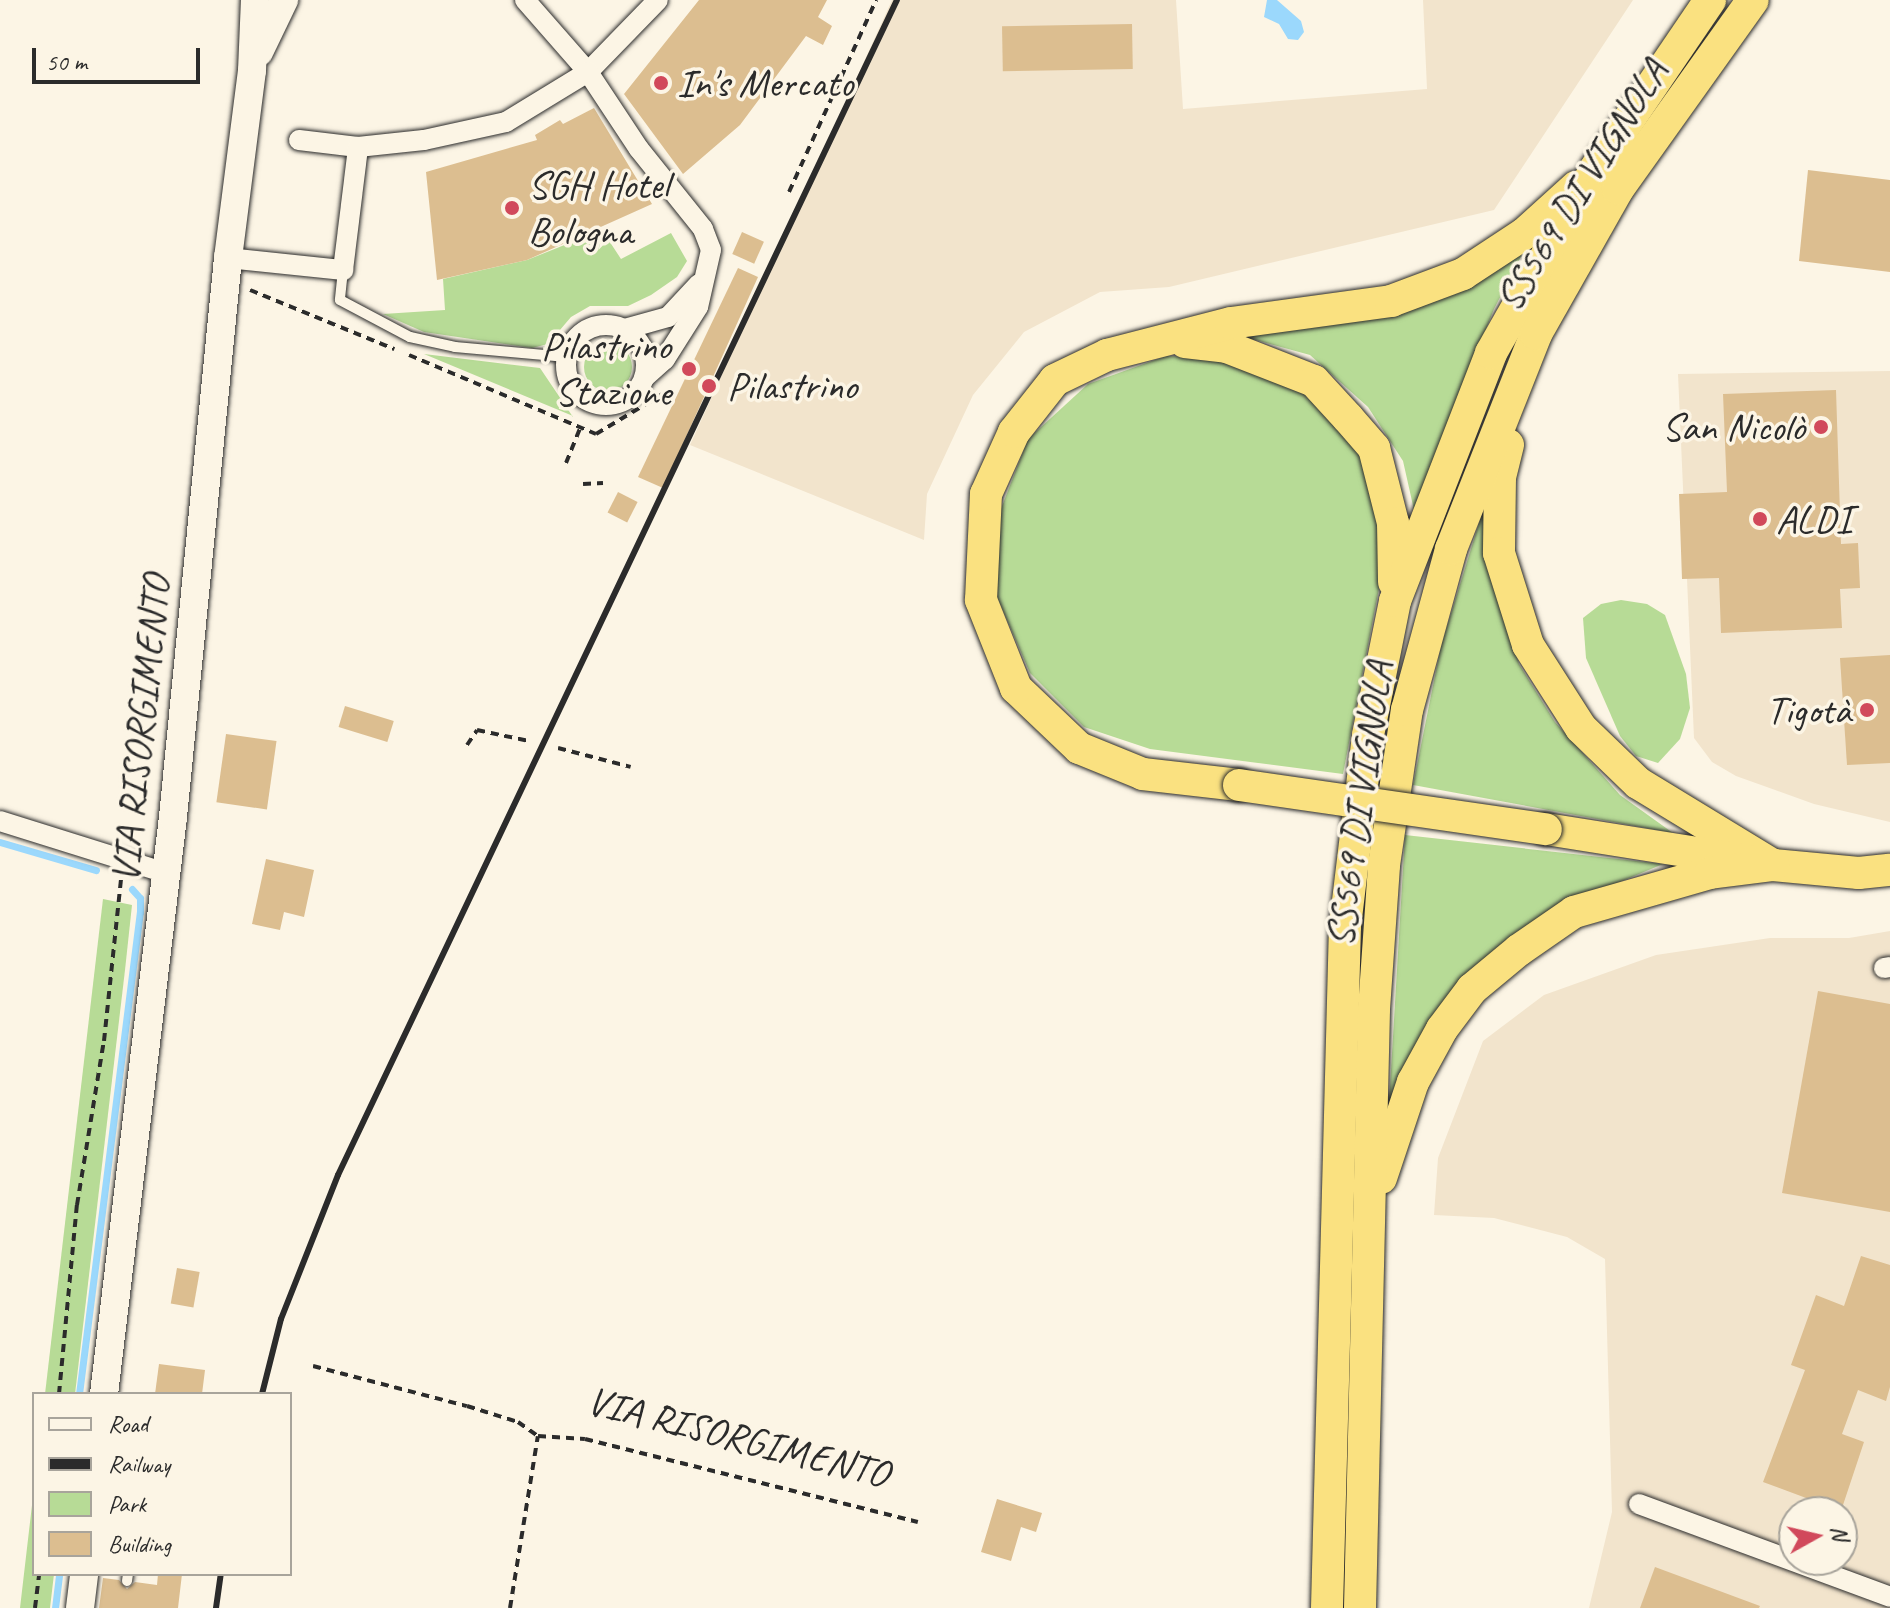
<!DOCTYPE html>
<html>
<head>
<meta charset="utf-8">
<style>
  body { margin:0 }
  #map { position:relative; width:1890px; height:1608px; overflow:hidden; background:#fcf5e5; font-family:Caveat,sans-serif }
  div>[style] { position:absolute }
  .built>* { inset:0; background:#f2e4cc }
  .green>* { inset:0; background:#b7db96 }
  .round { border-radius:50% }
  .water>* { inset:0; background:#9bd8fc }
  .stream>* { height:7px; margin:-3.5px; padding:0 3.5px; transform-origin:3.5px; border-radius:3.5px; background:#9bd8fc }
  .building>* { inset:0; background:#dcbe90; transform-origin:0 0 }
  .path>* { height:4px; margin-top:-2px; transform-origin:0; background:repeating-linear-gradient(90deg,#2b2b2b 0 8px,transparent 0 14px) }
  .roads { filter:drop-shadow(0 0 2px #2b2b2b) drop-shadow(0 0 2px #2b2b2b) }
  .service>* { height:10px; margin:-5px; padding:0 5px; transform-origin:5px; border-radius:5px; background:#fcf5e5 }
  .minor>* { height:20px; margin:-10px; padding:0 10px; transform-origin:10px; border-radius:10px; background:#fcf5e5 }
  .minor>.ring { margin:-10px; padding:0; box-sizing:content-box; background:none; border:20px solid #fcf5e5; border-radius:50% }
  .secondary>* { height:28px; margin:-14px; padding:0 14px; transform-origin:14px; border-radius:14px; background:#fcf5e5 }
  .trunk>* { height:32px; margin:-16px; padding:0 16px; transform-origin:16px; border-radius:16px; background:#fae180 }
  .rail>* { height:6px; margin:-3px; padding:0 3px; transform-origin:3px; border-radius:3px; background:#2b2b2b }
  .bridges { filter:drop-shadow(0 0 2px #2b2b2b) drop-shadow(0 0 2px #2b2b2b) }
  .trunk-bridge>* { height:32px; margin:-16px; padding:0 16px; transform-origin:16px; border-radius:16px; background:#fae180 }
  .dots>* { width:22px; height:22px; translate:-50% -50%; box-sizing:border-box; border:4px solid #fcf5e5; border-radius:50% }
  span { translate:-50% -50%; white-space:nowrap; text-align:center; line-height:1.15; -webkit-text-stroke:7px #fcf5e5; paint-order:stroke }
  .poi-label { font-size:40px; color:#2b2b2b }
  .left { translate:0 -50%; text-align:left }
  .right { translate:-100% -50%; text-align:right }
  .street-label { font-size:40px; color:#2b2b2b }
  .legend { position:absolute; left:32px; top:1392px; width:260px; height:184px; box-sizing:border-box; background:#fcf5e5; border:2px solid #a8a49b; margin:0; padding:10px 14px; list-style:none; font-size:24px; color:#2b2b2b }
  .legend li { display:flex; align-items:center; gap:16px; height:40px }
  .legend b { width:40px; border:2px solid #a8a49b }
  .north { position:absolute; left:1778px; top:1496px; width:80px; height:80px; box-sizing:border-box; background:#fcf5e5; border:2px solid #a8a49b; border-radius:50%; rotate:82deg; font-size:22px; font-weight:700; line-height:32px; text-align:center; color:#2b2b2b }
  .north::after { content:''; display:block; margin:auto; width:28px; height:36px; background:#d1495b; clip-path:polygon(50% 0,100% 100%,50% 72%,0 100%) }
  .scale { position:absolute; left:32px; top:48px; width:168px; height:36px; box-sizing:border-box; border:4px solid #2b2b2b; border-top:0; padding-left:10px; font-size:24px; line-height:28px; white-space:nowrap; color:#2b2b2b; -webkit-text-stroke:6px #fcf5e5; paint-order:stroke }
</style>
</head>
<body>
<div id="map">
  <div class="built">
    <i style="clip-path:polygon(892px 0,1176px 0,1183px 109px,1427px 89px,1423px 0,1633px 0,1494px 210px,1169px 287px,1100px 292px,1024px 332px,973px 395px,927px 494px,924px 540px,690px 445px)"></i>
    <i style="clip-path:polygon(1890px 371px,1890px 822px,1814px 804px,1736px 776px,1712px 762px,1694px 738px,1678px 374px)"></i>
    <i style="clip-path:polygon(evenodd,1890px 931px,1890px 1608px,1589px 1608px,1612px 1512px,1605px 1259px,1567px 1237px,1494px 1218px,1434px 1215px,1438px 1158px,1483px 1041px,1544px 995px,1656px 955px,1770px 938px,1849px 938px,1890px 931px,1794px 1512px,1842px 1512px,1842px 1560px,1794px 1560px,1794px 1512px)"></i>
  </div>
  <div class="green">
    <i style="clip-path:polygon(602px 230px,621px 259px,671px 233px,687px 261px,677px 277px,651px 295px,628px 306px,590px 306px,571px 317px,548px 344px,532px 348px,424px 332px,383px 314px,445px 310px,443px 279px,527px 260px)"></i>
    <i style="clip-path:polygon(1531px 237px,1494px 309px,1414px 510px,1403px 461px,1368px 407px,1310px 355px,1234px 334px,1289px 328px)"></i>
    <i class="round" style="left:584px;top:343px;width:48px;height:48px"></i>
    <i style="clip-path:polygon(424px 354px,540px 368px,573px 417px,573px 416px)"></i>
    <i style="clip-path:polygon(1166px 356px,1232px 358px,1307px 395px,1356px 444px,1378px 507px,1383px 568px,1343px 774px,1150px 749px,1084px 727px,1030px 673px,997px 597px,999px 514px,1028px 439px,1088px 384px)"></i>
    <i style="clip-path:polygon(1483px 510px,1497px 587px,1519px 664px,1555px 722px,1620px 795px,1673px 833px,1413px 785px,1441px 646px)"></i>
    <i style="clip-path:polygon(1621px 600px,1647px 604px,1665px 615px,1686px 674px,1690px 708px,1680px 739px,1658px 763px,1636px 756px,1620px 736px,1586px 658px,1583px 618px,1601px 604px)"></i>
    <i style="clip-path:polygon(1405px 835px,1663px 864px,1543px 914px,1476px 971px,1389px 1104px)"></i>
    <i style="clip-path:polygon(103px 899px,132px 905px,125px 970px,75px 1394px,45px 1394px)"></i>
    <i style="clip-path:polygon(34px 1488px,34px 1574px,54px 1574px,50px 1608px,20px 1608px)"></i>
  </div>
  <div class="water">
    <i style="clip-path:polygon(1267px 0,1277px 0,1301px 21px,1304px 32px,1298px 40px,1288px 39px,1279px 24px,1264px 17px)"></i>
  </div>
  <div class="stream">
    <i style="left:0;top:842px;width:100px;rotate:16.3deg"></i>
    <i style="left:79px;top:1394px;width:486px;rotate:-82.8deg"></i>
    <i style="left:140px;top:912px;width:14px;rotate:-90deg"></i>
    <i style="left:140px;top:898px;width:12px;rotate:-132deg"></i>
    <i style="left:55px;top:1608px;width:34px;rotate:-83deg"></i>
  </div>
  <div class="building">
    <i style="clip-path:polygon(699px 0,827px 0,818px 17px,832px 26px,823px 45px,806px 36px,740px 125px,683px 174px,624px 94px)"></i>
    <i style="left:1132px;top:24px;width:45px;height:130px;rotate:89deg"></i>
    <i style="clip-path:polygon(594px 108px,652px 204px,527px 260px,437px 280px,426px 172px,537px 140px,535px 135px,560px 120px,563px 124px)"></i>
    <i style="clip-path:polygon(1808px 170px,1890px 180px,1890px 272px,1799px 261px)"></i>
    <i style="left:742px;top:232px;width:24px;height:24px;rotate:24deg"></i>
    <i style="clip-path:polygon(738px 268px,758px 277px,663px 488px,638px 477px)"></i>
    <i style="clip-path:polygon(1836px 390px,1841px 544px,1858px 543px,1860px 588px,1840px 589px,1842px 628px,1721px 633px,1719px 578px,1682px 579px,1679px 494px,1727px 492px,1723px 394px)"></i>
    <i style="left:618px;top:492px;width:22px;height:23px;rotate:27deg"></i>
    <i style="clip-path:polygon(1890px 655px,1890px 763px,1847px 765px,1840px 658px)"></i>
    <i style="left:345px;top:706px;width:51px;height:22px;rotate:17deg"></i>
    <i style="left:226px;top:734px;width:51px;height:69px;rotate:8deg"></i>
    <i style="clip-path:polygon(266px 859px,314px 870px,304px 917px,284px 912px,280px 930px,252px 924px)"></i>
    <i style="clip-path:polygon(1818px 991px,1890px 1004px,1890px 1212px,1782px 1193px)"></i>
    <i style="clip-path:polygon(1861px 1256px,1890px 1265px,1890px 1387px,1886px 1401px,1858px 1390px,1842px 1434px,1864px 1442px,1841px 1511px,1763px 1482px,1805px 1370px,1791px 1365px,1816px 1295px,1844px 1306px)"></i>
    <i style="left:177px;top:1268px;width:23px;height:36px;rotate:10deg"></i>
    <i style="clip-path:polygon(159px 1364px,205px 1370px,202px 1394px,155px 1394px)"></i>
    <i style="clip-path:polygon(997px 1499px,1042px 1513px,1036px 1532px,1021px 1527px,1011px 1561px,981px 1552px)"></i>
    <i style="clip-path:polygon(1655px 1567px,1760px 1606px,1759px 1608px,1640px 1608px)"></i>
    <i style="clip-path:polygon(158px 1574px,182px 1574px,178px 1608px,99px 1608px,103px 1578px,119px 1580px,127px 1589px,135px 1582px,157px 1585px)"></i>
  </div>
  <div class="path">
    <i style="left:789px;top:192px;width:211px;rotate:-65.6deg"></i>
    <i style="left:250px;top:290px;width:156px;rotate:22.3deg"></i>
    <i style="left:409px;top:355px;width:203px;rotate:22.9deg"></i>
    <i style="left:596px;top:434px;width:82px;rotate:-31deg"></i>
    <i style="left:566px;top:463px;width:38px;rotate:-68deg"></i>
    <i style="left:583px;top:484px;width:20px;rotate:-3deg"></i>
    <i style="left:467px;top:745px;width:18px;rotate:-56deg"></i>
    <i style="left:477px;top:730px;width:53px;rotate:11.9deg"></i>
    <i style="left:558px;top:748px;width:75px;rotate:14.6deg"></i>
    <i style="left:313px;top:1366px;width:159px;rotate:14.6deg"></i>
    <i style="left:467px;top:1406px;width:53px;rotate:17.4deg"></i>
    <i style="left:518px;top:1422px;width:24px;rotate:35deg"></i>
    <i style="left:538px;top:1436px;width:47px;rotate:3.7deg"></i>
    <i style="left:585px;top:1439px;width:343px;rotate:14deg"></i>
    <i style="left:59px;top:1394px;width:190px;rotate:-84.6deg"></i>
    <i style="left:77px;top:1205px;width:166px;rotate:-80.7deg"></i>
    <i style="left:104px;top:1041px;width:162px;rotate:-84deg"></i>
    <i style="left:35px;top:1608px;width:34px;rotate:-83deg"></i>
    <i style="left:510px;top:1608px;width:174px;rotate:-80.8deg"></i>
  </div>
  <div class="roads">
    <div class="service">
      <i style="left:343px;top:270px;width:30px;rotate:96deg"></i>
      <i style="left:340px;top:300px;width:79px;rotate:27.9deg"></i>
      <i style="left:410px;top:337px;width:46px;rotate:12.5deg"></i>
      <i style="left:455px;top:347px;width:112px;rotate:5.1deg"></i>
      <i style="left:127px;top:1581px;width:7px;rotate:-82deg"></i>
    </div>
    <div class="minor">
      <i style="left:525px;top:0;width:96px;rotate:48.8deg"></i>
      <i style="left:588px;top:72px;width:100px;rotate:-45.8deg"></i>
      <i style="left:299px;top:140px;width:59px;rotate:6.8deg"></i>
      <i style="left:358px;top:147px;width:66px;rotate:-6.1deg"></i>
      <i style="left:424px;top:140px;width:84px;rotate:-12.4deg"></i>
      <i style="left:506px;top:122px;width:96px;rotate:-31.4deg"></i>
      <i style="left:588px;top:72px;width:92px;rotate:56.5deg"></i>
      <i style="left:639px;top:149px;width:102px;rotate:51.3deg"></i>
      <i style="left:703px;top:229px;width:22px;rotate:69deg"></i>
      <i style="left:711px;top:250px;width:58px;rotate:102.8deg"></i>
      <i style="left:698px;top:307px;width:62px;rotate:122.4deg"></i>
      <i style="left:665px;top:359px;width:27px;rotate:138deg"></i>
      <i style="left:228px;top:258px;width:116px;rotate:6deg"></i>
      <i style="left:343px;top:270px;width:124px;rotate:-83deg"></i>
      <i class="ring" style="left:566px;top:325px;width:60px;height:60px"></i>
      <i style="left:625px;top:329px;width:45px;rotate:-15.6deg"></i>
      <i style="left:668px;top:317px;width:45px;rotate:-46.8deg"></i>
      <i style="left:0;top:821px;width:174px;rotate:17.4deg"></i>
      <i style="left:1884px;top:968px;width:6px;rotate:-9deg"></i>
      <i style="left:1639px;top:1504px;width:268px;rotate:20.3deg"></i>
    </div>
    <div class="secondary">
      <i style="left:259px;top:52px;width:58px;rotate:-64.3deg"></i>
      <i style="left:104px;top:1394px;width:581px;rotate:-83.18deg"></i>
      <i style="left:173px;top:817px;width:562px;rotate:-84.38deg"></i>
      <i style="left:228px;top:258px;width:189px;rotate:-82.7deg"></i>
      <i style="left:252px;top:71px;width:71px;rotate:-87.6deg"></i>
      <i style="left:80px;top:1608px;width:34px;rotate:-83deg"></i>
    </div>
    <div class="trunk">
      <i style="left:1185px;top:342px;width:42px;rotate:6.8deg"></i>
      <i style="left:1227px;top:347px;width:93px;rotate:21.3deg"></i>
      <i style="left:1314px;top:381px;width:50px;rotate:47.4deg"></i>
      <i style="left:1348px;top:418px;width:40px;rotate:49deg"></i>
      <i style="left:1374px;top:448px;width:77px;rotate:75.8deg"></i>
      <i style="left:1393px;top:523px;width:59px;rotate:89deg"></i>
      <i style="left:1508px;top:445px;width:33px;rotate:104deg"></i>
      <i style="left:1500px;top:477px;width:76px;rotate:90.8deg"></i>
      <i style="left:1499px;top:553px;width:96px;rotate:72.5deg"></i>
      <i style="left:1528px;top:645px;width:98px;rotate:57.4deg"></i>
      <i style="left:1581px;top:728px;width:79px;rotate:44deg"></i>
      <i style="left:1638px;top:783px;width:158px;rotate:31.3deg"></i>
      <i style="left:1239px;top:785px;width:97px;rotate:-173.5deg"></i>
      <i style="left:1143px;top:774px;width:69px;rotate:-157.9deg"></i>
      <i style="left:1079px;top:748px;width:87px;rotate:-136.4deg"></i>
      <i style="left:1016px;top:688px;width:95px;rotate:-111.7deg"></i>
      <i style="left:981px;top:600px;width:106px;rotate:-87.3deg"></i>
      <i style="left:986px;top:494px;width:68px;rotate:-65.7deg"></i>
      <i style="left:1014px;top:432px;width:66px;rotate:-51.7deg"></i>
      <i style="left:1055px;top:380px;width:58px;rotate:-25.7deg"></i>
      <i style="left:1107px;top:355px;width:128px;rotate:-14.5deg"></i>
      <i style="left:1231px;top:323px;width:162px;rotate:-7.8deg"></i>
      <i style="left:1391px;top:301px;width:77px;rotate:-20.6deg"></i>
      <i style="left:1463px;top:274px;width:73px;rotate:-33.3deg"></i>
      <i style="left:1524px;top:234px;width:70px;rotate:-42.1deg"></i>
      <i style="left:1546px;top:829px;width:230px;rotate:9deg"></i>
      <i style="left:1773px;top:865px;width:86px;rotate:5.3deg"></i>
      <i style="left:1859px;top:873px;width:31px;rotate:-6deg"></i>
      <i style="left:1381px;top:1178px;width:101px;rotate:-71.6deg"></i>
      <i style="left:1413px;top:1082px;width:60px;rotate:-61.3deg"></i>
      <i style="left:1442px;top:1029px;width:50px;rotate:-53.1deg"></i>
      <i style="left:1472px;top:989px;width:61px;rotate:-39.7deg"></i>
      <i style="left:1519px;top:950px;width:67px;rotate:-34.6deg"></i>
      <i style="left:1574px;top:912px;width:141px;rotate:-16deg"></i>
      <i style="left:1710px;top:873px;width:64px;rotate:-7.2deg"></i>
      <i style="left:1327px;top:1608px;width:682px;rotate:-88.49deg"></i>
      <i style="left:1345px;top:926px;width:192px;rotate:-83.1deg"></i>
      <i style="left:1368px;top:735px;width:137px;rotate:-78.6deg"></i>
      <i style="left:1395px;top:601px;width:266px;rotate:-68.8deg"></i>
      <i style="left:1491px;top:353px;width:213px;rotate:-60.4deg"></i>
      <i style="left:1596px;top:168px;width:203px;rotate:-55.8deg"></i>
      <i style="left:1360px;top:1608px;width:599px;rotate:-88.66deg"></i>
      <i style="left:1374px;top:1009px;width:144px;rotate:-86deg"></i>
      <i style="left:1384px;top:865px;width:157px;rotate:-81.6deg"></i>
      <i style="left:1407px;top:710px;width:167px;rotate:-74.7deg"></i>
      <i style="left:1451px;top:549px;width:231px;rotate:-68.4deg"></i>
      <i style="left:1536px;top:334px;width:167px;rotate:-60.5deg"></i>
      <i style="left:1618px;top:189px;width:232px;rotate:-54.5deg"></i>
    </div>
  </div>
  <div class="rail">
    <i style="left:262px;top:1394px;width:77px;rotate:-75.8deg"></i>
    <i style="left:281px;top:1319px;width:155px;rotate:-68.4deg"></i>
    <i style="left:338px;top:1175px;width:1301px;rotate:-64.56deg"></i>
    <i style="left:216px;top:1608px;width:34px;rotate:-82deg"></i>
  </div>
  <div class="bridges">
    <div class="trunk-bridge">
      <i style="left:1239px;top:785px;width:310px;rotate:8.2deg"></i>
    </div>
  </div>
  <div class="dots">
    <i style="left:661px;top:83px;background:#d1495b"></i>
    <i style="left:512px;top:208px;background:#d1495b"></i>
    <i style="left:689px;top:369px;background:#d1495b"></i>
    <i style="left:709px;top:386px;background:#d1495b"></i>
    <i style="left:1821px;top:427px;background:#d1495b"></i>
    <i style="left:1760px;top:519px;background:#d1495b"></i>
    <i style="left:1867px;top:710px;background:#d1495b"></i>
  </div>
  <div class="poi-label">
    <span class="left" style="left:677px;top:83px">In's Mercato</span>
    <span class="left" style="left:528px;top:208px">SGH Hotel<br>Bologna</span>
    <span class="right" style="left:671px;top:369px">Pilastrino<br>Stazione</span>
    <span class="left" style="left:727px;top:386px">Pilastrino</span>
    <span class="right" style="left:1805px;top:427px">San Nicolò</span>
    <span class="left" style="left:1776px;top:519px">ALDI</span>
    <span class="right" style="left:1851px;top:710px">Tigotà</span>
  </div>
  <div class="street-label">
    <span style="left:1581px;top:185px;rotate:-58deg">SS569 DI VIGNOLA</span>
    <span style="left:140px;top:729px;rotate:-84deg">VIA RISORGIMENTO</span>
    <span style="left:1359px;top:804px;rotate:-82deg">SS569 DI VIGNOLA</span>
    <span style="left:738px;top:1437px;rotate:14deg">VIA RISORGIMENTO</span>
  </div>
  <ul class="legend">
  <li><b style="height:10px;background:#fcf5e5"></b>Road</li>
  <li><b style="height:10px;background:#2b2b2b"></b>Railway</li>
  <li><b style="height:22px;background:#b7db96"></b>Park</li>
  <li><b style="height:22px;background:#dcbe90"></b>Building</li>
  </ul>
  <div class="north">N</div>
  <div class="scale">50 m</div>
</div>
</body>
</html>
